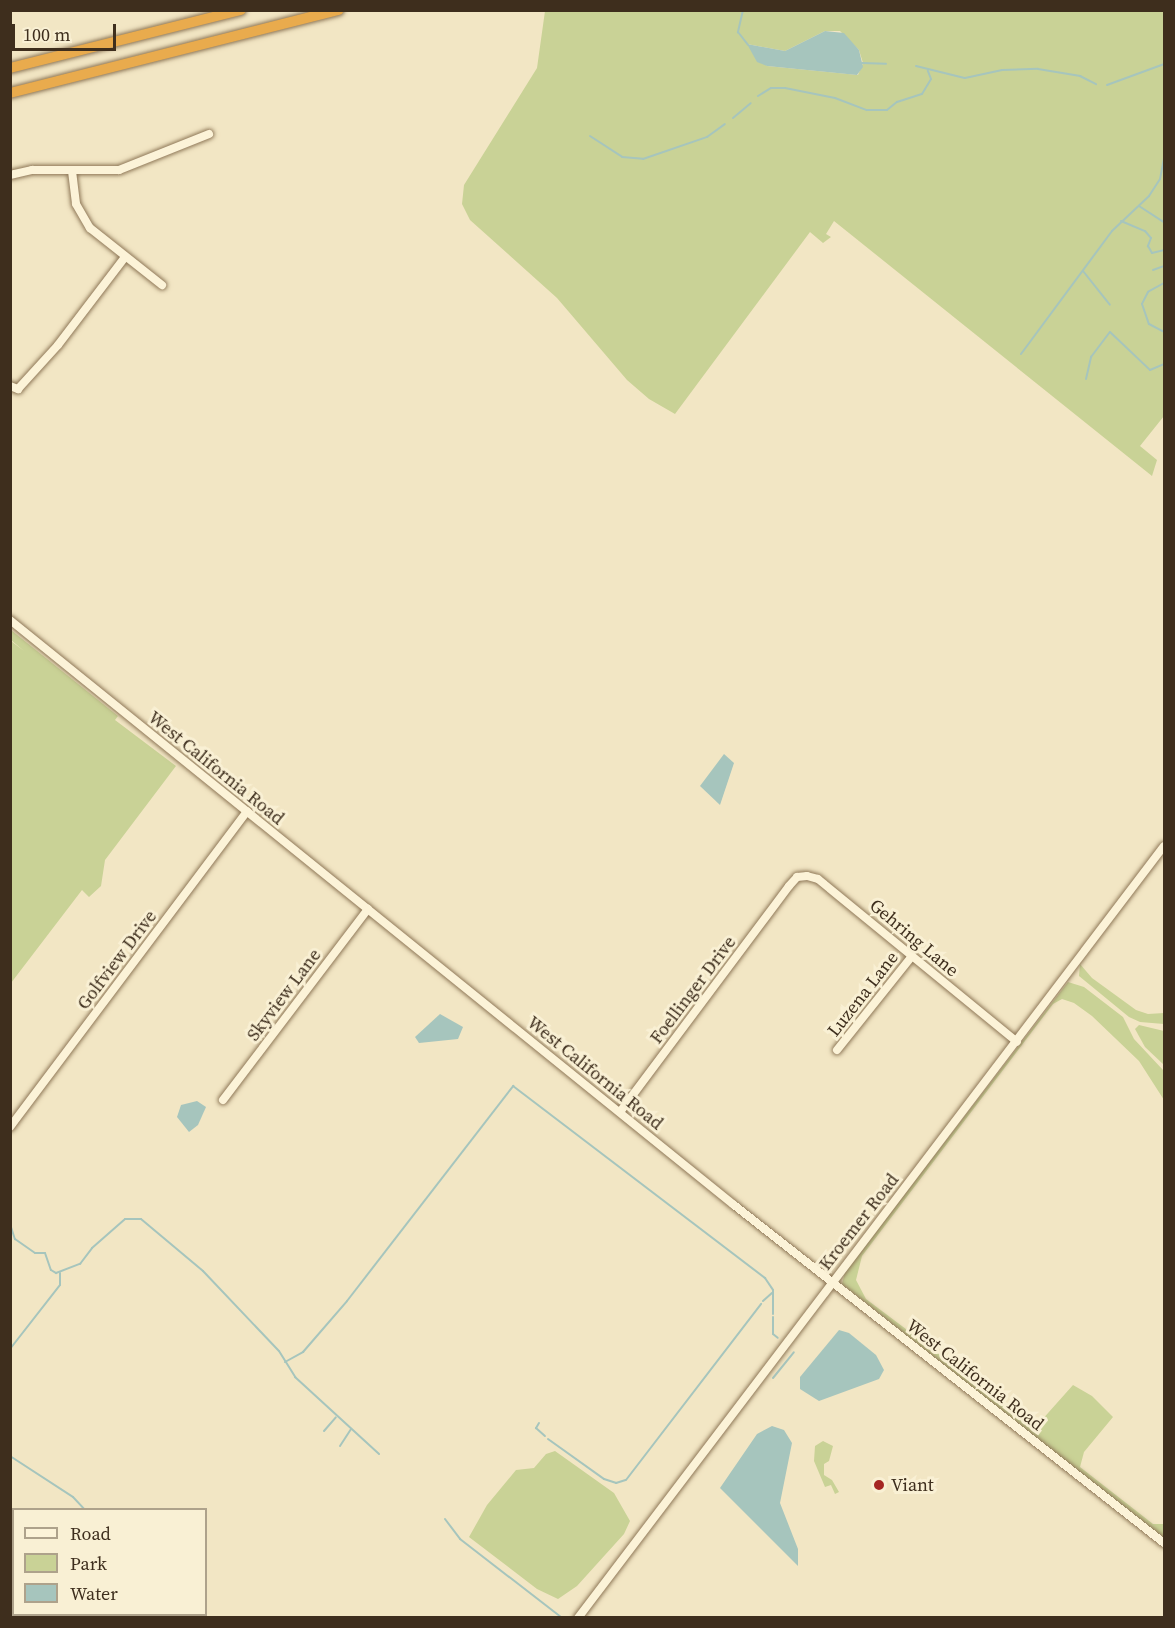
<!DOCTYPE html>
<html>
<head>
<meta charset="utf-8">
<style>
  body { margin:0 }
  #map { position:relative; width:1175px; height:1628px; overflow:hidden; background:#f2e6c4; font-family:"Source Serif 4",serif }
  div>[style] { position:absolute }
  .green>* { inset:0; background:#c9d296 }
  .water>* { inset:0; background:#a6c5bd }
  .stream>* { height:2px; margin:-1px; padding:0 1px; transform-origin:1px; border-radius:1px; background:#a6c5bd }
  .roads { filter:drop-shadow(0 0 2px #8f7858) drop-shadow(0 0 2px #8f7858) }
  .minor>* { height:8px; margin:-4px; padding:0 4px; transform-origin:4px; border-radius:4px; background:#fcf3d8 }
  .highway>* { height:10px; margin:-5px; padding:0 5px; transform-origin:5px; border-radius:5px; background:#e9ab4d }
  .dots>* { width:16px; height:16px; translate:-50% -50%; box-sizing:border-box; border:3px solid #f9f0d4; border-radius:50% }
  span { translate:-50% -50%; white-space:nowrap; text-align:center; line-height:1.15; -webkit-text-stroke:6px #f9f0d4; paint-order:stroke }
  .street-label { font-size:18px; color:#3e2e1d }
  .poi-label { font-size:18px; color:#3e2e1d }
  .left { translate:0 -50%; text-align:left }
  .frame { position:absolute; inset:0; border:12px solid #3e2e1d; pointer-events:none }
  .legend { position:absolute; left:12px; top:1508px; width:195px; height:108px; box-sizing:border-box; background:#f9f0d4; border:2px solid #aea28b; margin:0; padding:8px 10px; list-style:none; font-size:18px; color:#3e2e1d }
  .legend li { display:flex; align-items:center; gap:12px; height:30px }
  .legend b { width:30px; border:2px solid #aea28b }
  .scale { position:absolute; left:12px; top:24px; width:104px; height:27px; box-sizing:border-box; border:3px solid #3e2e1d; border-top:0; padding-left:8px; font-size:18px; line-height:21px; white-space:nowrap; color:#3e2e1d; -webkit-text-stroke:4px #f9f0d4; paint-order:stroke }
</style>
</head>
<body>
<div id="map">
  <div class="green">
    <i style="clip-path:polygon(evenodd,545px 11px,1164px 11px,1164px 416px,1140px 446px,1157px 460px,1152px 476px,834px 221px,826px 234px,831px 237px,823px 243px,810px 232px,675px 414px,649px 399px,627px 380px,557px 298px,470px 220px,462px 204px,464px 185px,537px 68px,545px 11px,825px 31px,840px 31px,859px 50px,863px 63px,858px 75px,767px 66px,747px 44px,785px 51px,825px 31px)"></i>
    <i style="clip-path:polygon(11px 630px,118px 716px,115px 720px,176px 766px,105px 860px,101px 886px,89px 897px,82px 890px,11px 983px,11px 641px,24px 651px,11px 640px)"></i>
    <i style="clip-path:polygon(1080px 964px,1092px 978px,1136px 1010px,1148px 1014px,1164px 1013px,1164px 1024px,1140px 1022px,1129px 1017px,1079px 976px)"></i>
    <i style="clip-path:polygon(1068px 982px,1084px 987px,1123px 1017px,1134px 1039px,1163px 1070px,1164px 1100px,1139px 1061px,1092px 1016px,1074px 1003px,1062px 999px,1053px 1004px,862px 1256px,856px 1280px,866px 1299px,979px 1384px,1025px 1424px,1030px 1426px,1040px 1422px,1073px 1385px,1092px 1396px,1113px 1417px,1084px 1452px,1080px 1467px,1153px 1524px,1164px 1524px,1164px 1539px,842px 1284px,845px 1272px)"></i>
    <i style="clip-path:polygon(1139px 1025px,1164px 1031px,1164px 1065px,1145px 1047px,1135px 1029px)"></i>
    <i style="clip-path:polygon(823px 1441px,833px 1446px,829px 1461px,824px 1464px,824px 1475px,832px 1480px,839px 1492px,835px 1494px,831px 1485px,825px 1487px,814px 1461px,815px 1446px)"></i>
    <i style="clip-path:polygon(555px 1451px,614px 1493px,630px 1521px,624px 1534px,577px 1586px,558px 1599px,537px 1589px,469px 1537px,487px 1505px,516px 1470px,534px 1468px,546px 1454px)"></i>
  </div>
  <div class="water">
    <i style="clip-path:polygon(825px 31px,844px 33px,859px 50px,863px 67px,857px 75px,767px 66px,757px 62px,747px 44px,785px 51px)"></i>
    <i style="clip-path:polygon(724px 754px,734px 763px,720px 805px,700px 786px)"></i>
    <i style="clip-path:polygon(440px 1014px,463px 1027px,458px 1039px,419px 1043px,415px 1037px)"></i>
    <i style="clip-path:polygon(197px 1101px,206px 1107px,198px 1125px,189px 1132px,177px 1117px,181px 1105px)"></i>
    <i style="clip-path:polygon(839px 1330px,849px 1333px,876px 1355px,884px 1370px,879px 1379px,819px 1401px,800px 1389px,800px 1377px)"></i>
    <i style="clip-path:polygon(772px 1426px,784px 1430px,792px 1443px,780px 1503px,798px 1549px,798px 1566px,720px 1488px,757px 1434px)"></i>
  </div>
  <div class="stream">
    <i style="left:743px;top:10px;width:23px;rotate:103deg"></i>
    <i style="left:738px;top:32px;width:16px;rotate:52deg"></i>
    <i style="left:862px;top:63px;width:24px;rotate:2deg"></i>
    <i style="left:916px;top:66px;width:50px;rotate:13.8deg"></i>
    <i style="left:965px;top:78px;width:38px;rotate:-12deg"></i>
    <i style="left:1002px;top:70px;width:36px;rotate:-2deg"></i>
    <i style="left:1038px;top:69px;width:43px;rotate:9.5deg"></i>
    <i style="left:1080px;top:76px;width:18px;rotate:27deg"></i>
    <i style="left:1107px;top:85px;width:61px;rotate:-20.2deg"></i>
    <i style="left:758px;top:96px;width:15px;rotate:-32deg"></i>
    <i style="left:771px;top:88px;width:14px"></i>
    <i style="left:785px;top:88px;width:51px;rotate:11.3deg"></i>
    <i style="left:835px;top:98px;width:34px;rotate:21deg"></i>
    <i style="left:867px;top:110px;width:20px"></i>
    <i style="left:887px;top:110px;width:13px;rotate:-39deg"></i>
    <i style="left:897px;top:102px;width:26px;rotate:-18deg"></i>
    <i style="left:922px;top:94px;width:17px;rotate:-59deg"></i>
    <i style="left:931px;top:79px;width:9px;rotate:-111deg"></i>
    <i style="left:733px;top:118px;width:23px;rotate:-40deg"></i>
    <i style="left:590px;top:136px;width:38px;rotate:33deg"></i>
    <i style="left:622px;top:157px;width:21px;rotate:5deg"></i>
    <i style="left:643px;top:159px;width:68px;rotate:-19deg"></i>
    <i style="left:707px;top:137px;width:22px;rotate:-36deg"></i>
    <i style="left:1139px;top:206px;width:30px;rotate:33deg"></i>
    <i style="left:1121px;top:221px;width:26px;rotate:23deg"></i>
    <i style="left:1145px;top:231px;width:9px;rotate:49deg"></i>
    <i style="left:1151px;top:238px;width:9px;rotate:111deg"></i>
    <i style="left:1148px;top:246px;width:8px;rotate:60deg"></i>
    <i style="left:1152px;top:253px;width:12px;rotate:-14deg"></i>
    <i style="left:1153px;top:270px;width:12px;rotate:-20deg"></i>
    <i style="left:1083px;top:271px;width:43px;rotate:51.5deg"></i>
    <i style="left:1164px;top:283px;width:18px;rotate:151deg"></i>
    <i style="left:1148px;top:292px;width:13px;rotate:117deg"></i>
    <i style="left:1142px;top:304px;width:21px;rotate:71deg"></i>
    <i style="left:1149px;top:324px;width:17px;rotate:28deg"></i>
    <i style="left:1021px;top:354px;width:153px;rotate:-53.5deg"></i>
    <i style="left:1112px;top:231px;width:51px;rotate:-43.4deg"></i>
    <i style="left:1149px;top:196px;width:20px;rotate:-57deg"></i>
    <i style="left:1160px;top:179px;width:21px;rotate:-79deg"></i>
    <i style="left:1086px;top:379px;width:23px;rotate:-77deg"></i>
    <i style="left:1091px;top:357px;width:31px;rotate:-53deg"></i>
    <i style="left:1110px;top:332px;width:55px;rotate:43.5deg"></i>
    <i style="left:1150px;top:370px;width:15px;rotate:-23deg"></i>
    <i style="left:10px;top:1224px;width:16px;rotate:72deg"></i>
    <i style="left:15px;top:1239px;width:24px;rotate:35deg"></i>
    <i style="left:35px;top:1253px;width:10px"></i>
    <i style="left:45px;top:1253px;width:18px;rotate:71deg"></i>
    <i style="left:51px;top:1270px;width:6px;rotate:31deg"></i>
    <i style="left:56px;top:1273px;width:26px;rotate:-21deg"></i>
    <i style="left:80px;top:1264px;width:20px;rotate:-53deg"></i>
    <i style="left:92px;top:1248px;width:44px;rotate:-41.3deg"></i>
    <i style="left:125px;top:1219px;width:16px"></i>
    <i style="left:141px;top:1219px;width:81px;rotate:40deg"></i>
    <i style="left:203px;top:1271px;width:110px;rotate:46.5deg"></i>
    <i style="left:279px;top:1351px;width:31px;rotate:58deg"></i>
    <i style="left:295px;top:1377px;width:114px;rotate:42.5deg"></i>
    <i style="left:763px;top:1301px;width:12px;rotate:-42deg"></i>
    <i style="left:773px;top:1317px;width:17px;rotate:90deg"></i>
    <i style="left:773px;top:1334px;width:6px;rotate:39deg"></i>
    <i style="left:10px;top:1349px;width:81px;rotate:-52deg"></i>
    <i style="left:60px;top:1285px;width:12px;rotate:-90deg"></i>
    <i style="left:285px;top:1362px;width:21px;rotate:-29deg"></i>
    <i style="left:303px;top:1352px;width:67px;rotate:-49.2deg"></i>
    <i style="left:347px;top:1301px;width:272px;rotate:-52.3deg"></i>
    <i style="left:513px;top:1086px;width:317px;rotate:37.3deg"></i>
    <i style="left:765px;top:1278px;width:14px;rotate:56deg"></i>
    <i style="left:773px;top:1290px;width:24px;rotate:90deg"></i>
    <i style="left:773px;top:1378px;width:33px;rotate:-51deg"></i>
    <i style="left:539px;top:1423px;width:6px;rotate:121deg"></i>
    <i style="left:536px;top:1428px;width:12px;rotate:42deg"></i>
    <i style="left:324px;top:1431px;width:18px;rotate:-49deg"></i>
    <i style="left:548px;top:1439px;width:69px;rotate:35.5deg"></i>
    <i style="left:604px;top:1479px;width:13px;rotate:18deg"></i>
    <i style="left:616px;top:1483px;width:10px;rotate:-17deg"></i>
    <i style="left:626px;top:1480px;width:222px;rotate:-52.5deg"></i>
    <i style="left:340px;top:1446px;width:20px;rotate:-57deg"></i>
    <i style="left:10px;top:1456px;width:75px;rotate:33.1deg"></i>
    <i style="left:73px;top:1497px;width:18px;rotate:47deg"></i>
    <i style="left:445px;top:1519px;width:25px;rotate:53deg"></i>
    <i style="left:460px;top:1539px;width:128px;rotate:37.7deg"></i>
    <i style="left:85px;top:1618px;width:4px;rotate:-90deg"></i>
  </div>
  <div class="roads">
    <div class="minor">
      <i style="left:72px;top:171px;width:33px;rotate:83deg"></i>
      <i style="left:76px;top:204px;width:28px;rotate:60deg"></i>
      <i style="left:90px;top:228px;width:92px;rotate:38.4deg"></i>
      <i style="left:10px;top:175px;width:23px;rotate:-13deg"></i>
      <i style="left:32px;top:170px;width:87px"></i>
      <i style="left:119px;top:170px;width:97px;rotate:-21.8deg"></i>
      <i style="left:10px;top:386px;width:9px;rotate:21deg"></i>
      <i style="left:18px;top:389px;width:59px;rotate:-47.7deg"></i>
      <i style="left:58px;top:345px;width:111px;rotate:-52.7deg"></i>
      <i style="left:10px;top:620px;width:931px;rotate:38.94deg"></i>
      <i style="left:734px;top:1205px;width:547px;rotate:38.17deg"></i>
      <i style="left:837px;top:1050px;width:120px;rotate:-51.4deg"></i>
      <i style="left:223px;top:1100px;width:240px;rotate:-52.8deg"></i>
      <i style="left:620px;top:1112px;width:282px;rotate:-53.2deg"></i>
      <i style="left:789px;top:886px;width:12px;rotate:-48deg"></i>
      <i style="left:797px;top:877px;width:10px;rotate:-6deg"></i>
      <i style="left:807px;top:876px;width:11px;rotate:15deg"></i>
      <i style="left:818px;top:879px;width:257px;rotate:39.3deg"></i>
      <i style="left:10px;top:1127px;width:395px;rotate:-53.1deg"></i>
      <i style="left:578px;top:1618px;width:969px;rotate:-52.8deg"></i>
    </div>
    <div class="highway">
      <i style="left:10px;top:68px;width:238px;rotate:-14.1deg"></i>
      <i style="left:10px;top:93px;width:339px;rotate:-14.2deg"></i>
    </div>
  </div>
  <div class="dots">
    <i style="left:879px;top:1485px;background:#a52622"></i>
  </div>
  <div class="street-label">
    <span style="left:216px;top:768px;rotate:39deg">West California Road</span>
    <span style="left:914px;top:938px;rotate:40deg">Gehring Lane</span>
    <span style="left:117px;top:960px;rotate:-53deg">Golfview Drive</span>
    <span style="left:693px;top:990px;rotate:-53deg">Foellinger Drive</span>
    <span style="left:863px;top:994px;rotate:-52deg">Luzena Lane</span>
    <span style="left:284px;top:995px;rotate:-53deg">Skyview Lane</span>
    <span style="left:595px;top:1073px;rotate:39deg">West California Road</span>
    <span style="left:859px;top:1222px;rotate:-52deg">Kroemer Road</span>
    <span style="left:975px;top:1375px;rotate:38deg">West California Road</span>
  </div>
  <div class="poi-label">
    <span class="left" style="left:891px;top:1485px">Viant</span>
  </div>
  <div class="frame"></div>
  <ul class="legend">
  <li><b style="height:8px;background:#fcf3d8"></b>Road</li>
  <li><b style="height:16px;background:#c9d296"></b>Park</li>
  <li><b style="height:16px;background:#a6c5bd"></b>Water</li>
  </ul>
  <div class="scale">100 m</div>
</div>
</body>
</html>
